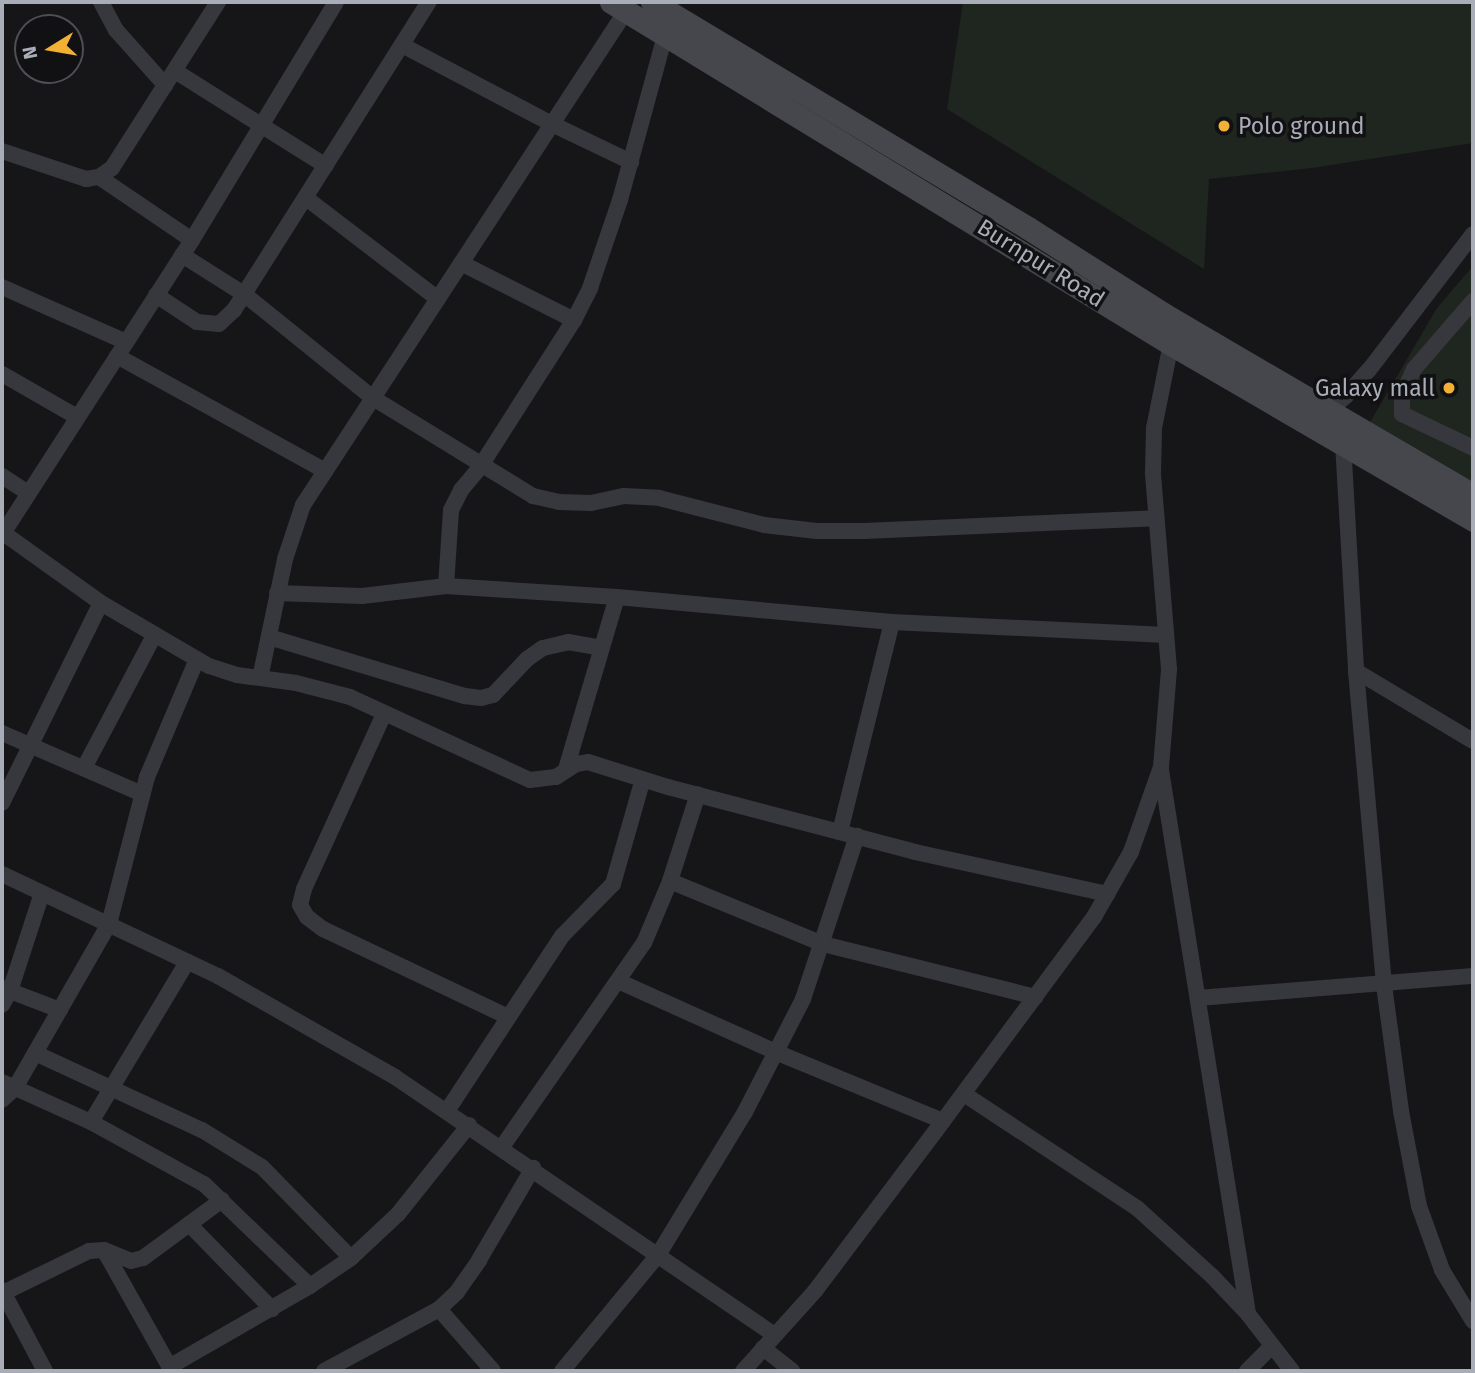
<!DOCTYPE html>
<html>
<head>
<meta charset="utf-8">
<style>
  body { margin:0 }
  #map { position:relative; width:1475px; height:1373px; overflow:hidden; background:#161618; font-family:"Fira Sans",sans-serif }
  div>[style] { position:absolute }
  .green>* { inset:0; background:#1e261f }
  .street>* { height:16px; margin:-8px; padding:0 8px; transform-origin:8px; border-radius:8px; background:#37383d }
  .secondary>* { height:23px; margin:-11.5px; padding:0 11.5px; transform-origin:11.5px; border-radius:11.5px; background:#45474d }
  .dots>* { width:19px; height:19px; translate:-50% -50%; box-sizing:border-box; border:4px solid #111113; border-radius:50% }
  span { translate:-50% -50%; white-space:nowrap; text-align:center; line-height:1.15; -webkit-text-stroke:7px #111113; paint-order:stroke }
  .poi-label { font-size:23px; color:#a8adb8 }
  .left { translate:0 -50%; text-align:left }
  .right { translate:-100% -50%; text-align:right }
  .street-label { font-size:23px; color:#a8adb8 }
  .frame { position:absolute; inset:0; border:4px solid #a8adb8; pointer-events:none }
  .north { position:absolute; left:14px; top:14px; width:70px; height:70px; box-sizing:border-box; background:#111113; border:2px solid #4d4f55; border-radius:50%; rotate:259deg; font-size:19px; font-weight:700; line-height:28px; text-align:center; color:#a8adb8 }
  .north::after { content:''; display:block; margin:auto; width:24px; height:32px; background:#f2b134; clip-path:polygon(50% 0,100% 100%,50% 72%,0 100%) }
</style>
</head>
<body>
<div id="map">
  <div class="green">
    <i style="clip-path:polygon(963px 2px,1470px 2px,1473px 29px,1473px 143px,1312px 168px,1209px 179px,1204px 269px,947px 109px)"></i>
    <i style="clip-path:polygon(1473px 266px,1473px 502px,1362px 436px,1437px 308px)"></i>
  </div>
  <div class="street">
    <i style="left:101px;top:2px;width:32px;rotate:62deg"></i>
    <i style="left:116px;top:30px;width:74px;rotate:48.3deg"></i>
    <i style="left:402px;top:45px;width:170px;rotate:27.8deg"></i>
    <i style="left:552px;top:124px;width:88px;rotate:25.7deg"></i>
    <i style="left:175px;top:71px;width:178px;rotate:32.2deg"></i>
    <i style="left:2px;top:151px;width:89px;rotate:18.4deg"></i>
    <i style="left:86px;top:179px;width:13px;rotate:-9deg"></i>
    <i style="left:99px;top:177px;width:16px;rotate:-35deg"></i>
    <i style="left:112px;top:168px;width:197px;rotate:-57.4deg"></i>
    <i style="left:99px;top:177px;width:112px;rotate:34.1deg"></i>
    <i style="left:306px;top:198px;width:166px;rotate:37.4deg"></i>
    <i style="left:182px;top:255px;width:73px;rotate:32.2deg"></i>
    <i style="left:244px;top:294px;width:166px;rotate:38.9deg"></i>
    <i style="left:373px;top:398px;width:188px;rotate:31.5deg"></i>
    <i style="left:533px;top:496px;width:27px;rotate:13deg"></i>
    <i style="left:559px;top:502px;width:32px;rotate:2deg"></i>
    <i style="left:591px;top:503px;width:34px;rotate:-12deg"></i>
    <i style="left:624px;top:496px;width:35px;rotate:3deg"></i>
    <i style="left:659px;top:498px;width:108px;rotate:14.4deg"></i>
    <i style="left:764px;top:525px;width:53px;rotate:6.5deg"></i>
    <i style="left:817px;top:531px;width:47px"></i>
    <i style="left:864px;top:531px;width:292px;rotate:-2.5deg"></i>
    <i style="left:461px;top:263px;width:127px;rotate:26.8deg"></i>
    <i style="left:2px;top:287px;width:136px;rotate:23.9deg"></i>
    <i style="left:156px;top:295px;width:49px;rotate:33.4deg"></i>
    <i style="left:197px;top:322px;width:22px;rotate:5deg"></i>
    <i style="left:219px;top:324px;width:21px;rotate:-43deg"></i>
    <i style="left:234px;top:310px;width:365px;rotate:-57.7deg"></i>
    <i style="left:1473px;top:301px;width:90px;rotate:130.9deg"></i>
    <i style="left:1414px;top:369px;width:30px;rotate:114deg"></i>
    <i style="left:1402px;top:396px;width:18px;rotate:90deg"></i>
    <i style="left:1402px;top:414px;width:79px;rotate:25.6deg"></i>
    <i style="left:117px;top:356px;width:238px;rotate:28.9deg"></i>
    <i style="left:2px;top:374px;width:86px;rotate:29.8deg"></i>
    <i style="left:1324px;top:415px;width:29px;rotate:-41deg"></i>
    <i style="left:1346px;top:396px;width:35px;rotate:-49deg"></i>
    <i style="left:1369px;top:370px;width:171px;rotate:-52.6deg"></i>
    <i style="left:1343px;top:443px;width:228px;rotate:86.7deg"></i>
    <i style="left:1356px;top:671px;width:315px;rotate:84.9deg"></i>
    <i style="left:1384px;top:985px;width:127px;rotate:82.3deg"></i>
    <i style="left:1401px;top:1111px;width:97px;rotate:79.3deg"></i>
    <i style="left:1419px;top:1206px;width:68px;rotate:70.2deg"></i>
    <i style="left:1442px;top:1270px;width:60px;rotate:58.7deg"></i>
    <i style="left:2px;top:476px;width:31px;rotate:33deg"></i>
    <i style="left:2px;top:532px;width:122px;rotate:35.6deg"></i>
    <i style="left:101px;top:603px;width:125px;rotate:30.3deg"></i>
    <i style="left:209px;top:666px;width:29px;rotate:18deg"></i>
    <i style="left:237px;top:675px;width:60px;rotate:7.7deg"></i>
    <i style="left:296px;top:683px;width:56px;rotate:14.5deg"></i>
    <i style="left:350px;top:697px;width:198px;rotate:24.8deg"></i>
    <i style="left:530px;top:780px;width:26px;rotate:-7deg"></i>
    <i style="left:556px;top:777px;width:24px;rotate:-33deg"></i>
    <i style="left:576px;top:764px;width:12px;rotate:-9deg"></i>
    <i style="left:588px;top:762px;width:84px;rotate:17.4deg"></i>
    <i style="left:668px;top:787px;width:255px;rotate:14.7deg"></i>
    <i style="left:915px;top:852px;width:197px;rotate:12.3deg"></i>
    <i style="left:2px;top:535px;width:351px;rotate:-57.2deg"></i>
    <i style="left:192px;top:240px;width:278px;rotate:-58.8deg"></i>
    <i style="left:446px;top:586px;width:76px;rotate:-86.2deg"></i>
    <i style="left:451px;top:510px;width:22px;rotate:-63deg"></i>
    <i style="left:461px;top:490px;width:30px;rotate:-50deg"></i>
    <i style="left:480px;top:467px;width:174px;rotate:-57.4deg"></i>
    <i style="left:574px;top:320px;width:36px;rotate:-63deg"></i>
    <i style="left:590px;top:288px;width:93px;rotate:-71.2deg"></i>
    <i style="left:620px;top:200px;width:178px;rotate:-74.7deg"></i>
    <i style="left:277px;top:593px;width:85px;rotate:2deg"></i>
    <i style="left:362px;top:596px;width:85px;rotate:-6.8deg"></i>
    <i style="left:446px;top:586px;width:171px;rotate:3.7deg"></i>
    <i style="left:617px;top:597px;width:276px;rotate:5.2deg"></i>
    <i style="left:892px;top:622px;width:274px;rotate:2.7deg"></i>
    <i style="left:269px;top:637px;width:205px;rotate:16.8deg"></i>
    <i style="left:465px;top:696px;width:16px;rotate:7deg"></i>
    <i style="left:481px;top:698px;width:12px;rotate:-14deg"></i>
    <i style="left:493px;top:695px;width:50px;rotate:-46.6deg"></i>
    <i style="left:527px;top:659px;width:19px;rotate:-35deg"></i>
    <i style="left:543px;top:648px;width:26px;rotate:-13deg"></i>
    <i style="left:568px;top:642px;width:34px;rotate:10deg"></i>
    <i style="left:1356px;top:671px;width:136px;rotate:30.9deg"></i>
    <i style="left:260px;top:678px;width:122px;rotate:-78.1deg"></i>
    <i style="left:285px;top:559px;width:57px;rotate:-71.6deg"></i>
    <i style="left:303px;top:505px;width:590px;rotate:-56.82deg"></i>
    <i style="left:384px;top:714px;width:192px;rotate:114.6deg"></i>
    <i style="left:304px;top:889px;width:16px;rotate:104deg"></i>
    <i style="left:300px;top:905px;width:14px;rotate:60deg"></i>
    <i style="left:307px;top:917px;width:20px;rotate:37deg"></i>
    <i style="left:323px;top:929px;width:205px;rotate:25.4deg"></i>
    <i style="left:2px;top:733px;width:153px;rotate:23.5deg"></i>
    <i style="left:84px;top:768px;width:149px;rotate:-62.1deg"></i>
    <i style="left:566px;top:769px;width:179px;rotate:-73.5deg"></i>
    <i style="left:1161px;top:770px;width:551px;rotate:80.91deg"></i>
    <i style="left:2px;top:803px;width:223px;rotate:-63.7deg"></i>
    <i style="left:840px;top:832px;width:216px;rotate:-76.1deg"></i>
    <i style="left:2px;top:874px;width:239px;rotate:25.3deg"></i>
    <i style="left:218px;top:976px;width:204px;rotate:29.7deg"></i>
    <i style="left:395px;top:1077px;width:459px;rotate:34.2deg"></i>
    <i style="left:670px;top:881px;width:165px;rotate:22.4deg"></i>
    <i style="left:823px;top:944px;width:219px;rotate:14deg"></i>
    <i style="left:618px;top:981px;width:175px;rotate:24.2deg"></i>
    <i style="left:778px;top:1053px;width:178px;rotate:22.4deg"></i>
    <i style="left:2px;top:988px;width:62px;rotate:20.8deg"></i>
    <i style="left:1198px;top:998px;width:276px;rotate:-4.6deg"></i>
    <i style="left:2px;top:1005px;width:16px;rotate:-60deg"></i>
    <i style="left:10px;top:991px;width:103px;rotate:-71.9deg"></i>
    <i style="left:35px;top:1053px;width:184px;rotate:24.8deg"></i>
    <i style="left:202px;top:1130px;width:70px;rotate:31.7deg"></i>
    <i style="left:262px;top:1167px;width:127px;rotate:45.6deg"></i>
    <i style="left:2px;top:1082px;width:98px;rotate:24.2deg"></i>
    <i style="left:91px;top:1122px;width:129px;rotate:28.8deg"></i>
    <i style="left:204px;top:1184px;width:147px;rotate:43.9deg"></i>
    <i style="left:964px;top:1094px;width:207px;rotate:33.4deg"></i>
    <i style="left:1137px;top:1208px;width:101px;rotate:42.2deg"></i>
    <i style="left:1212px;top:1276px;width:52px;rotate:46.5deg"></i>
    <i style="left:1248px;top:1314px;width:72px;rotate:52.3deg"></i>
    <i style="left:2px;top:1100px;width:18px;rotate:-43deg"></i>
    <i style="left:15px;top:1088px;width:189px;rotate:-60.2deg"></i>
    <i style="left:109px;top:924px;width:152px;rotate:-75.5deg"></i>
    <i style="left:147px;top:777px;width:128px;rotate:-67deg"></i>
    <i style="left:447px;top:1111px;width:209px;rotate:-56.7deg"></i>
    <i style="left:562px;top:936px;width:73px;rotate:-45.6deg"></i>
    <i style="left:613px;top:884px;width:109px;rotate:-74.1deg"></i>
    <i style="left:91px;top:1122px;width:187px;rotate:-59deg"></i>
    <i style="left:502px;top:1147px;width:249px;rotate:-55.2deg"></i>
    <i style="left:644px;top:943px;width:67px;rotate:-67.2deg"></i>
    <i style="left:670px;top:881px;width:91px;rotate:-72.2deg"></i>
    <i style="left:189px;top:1224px;width:119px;rotate:45.7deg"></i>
    <i style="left:104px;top:1250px;width:139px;rotate:60.7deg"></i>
    <i style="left:2px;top:1290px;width:92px;rotate:62deg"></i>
    <i style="left:3px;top:1293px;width:96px;rotate:-26deg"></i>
    <i style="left:89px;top:1251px;width:15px;rotate:-4deg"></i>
    <i style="left:104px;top:1250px;width:29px;rotate:22deg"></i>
    <i style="left:131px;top:1261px;width:12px;rotate:-14deg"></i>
    <i style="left:143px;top:1258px;width:98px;rotate:-36.3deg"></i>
    <i style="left:439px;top:1309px;width:82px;rotate:48.9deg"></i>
    <i style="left:763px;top:1348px;width:37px;rotate:38deg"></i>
    <i style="left:169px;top:1367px;width:163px;rotate:-29.9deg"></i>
    <i style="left:310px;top:1286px;width:50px;rotate:-34.3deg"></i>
    <i style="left:351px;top:1258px;width:64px;rotate:-43.1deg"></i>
    <i style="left:398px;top:1214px;width:114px;rotate:-51.4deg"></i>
    <i style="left:324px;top:1371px;width:131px;rotate:-28.3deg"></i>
    <i style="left:439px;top:1309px;width:25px;rotate:-43deg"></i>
    <i style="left:457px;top:1292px;width:39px;rotate:-55deg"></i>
    <i style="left:479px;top:1260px;width:107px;rotate:-59.6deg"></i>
    <i style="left:562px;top:1371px;width:151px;rotate:-50.4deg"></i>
    <i style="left:658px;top:1255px;width:167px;rotate:-58.7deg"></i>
    <i style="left:745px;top:1112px;width:127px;rotate:-62.8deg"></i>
    <i style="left:803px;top:999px;width:172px;rotate:-71.7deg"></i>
    <i style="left:743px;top:1371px;width:108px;rotate:-48deg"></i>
    <i style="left:815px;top:1291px;width:213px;rotate:-53deg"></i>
    <i style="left:943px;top:1121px;width:254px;rotate:-53.5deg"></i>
    <i style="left:1094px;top:917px;width:75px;rotate:-60.4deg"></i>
    <i style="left:1131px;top:852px;width:90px;rotate:-70.6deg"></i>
    <i style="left:1161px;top:767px;width:98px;rotate:-85.3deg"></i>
    <i style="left:1169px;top:669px;width:197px;rotate:-94.7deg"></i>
    <i style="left:1153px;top:473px;width:45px;rotate:-88.7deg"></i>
    <i style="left:1154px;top:428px;width:86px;rotate:-78.6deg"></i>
    <i style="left:1247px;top:1371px;width:35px;rotate:-45deg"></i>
  </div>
  <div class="secondary">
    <i style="left:611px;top:2px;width:656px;rotate:31.41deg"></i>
    <i style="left:1171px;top:344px;width:350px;rotate:30.2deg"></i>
    <i style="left:652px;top:2px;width:439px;rotate:31deg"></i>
    <i style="left:1028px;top:228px;width:162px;rotate:32.4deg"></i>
    <i style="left:1165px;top:315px;width:357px;rotate:30.3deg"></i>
  </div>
  <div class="dots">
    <i style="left:1224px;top:126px;background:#f2b134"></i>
    <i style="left:1449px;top:388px;background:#f2b134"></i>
  </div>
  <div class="poi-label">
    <span class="left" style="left:1238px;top:126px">Polo ground</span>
    <span class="right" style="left:1435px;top:388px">Galaxy mall</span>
  </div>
  <div class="street-label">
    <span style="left:1041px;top:263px;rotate:32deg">Burnpur Road</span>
  </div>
  <div class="frame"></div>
  <div class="north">N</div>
</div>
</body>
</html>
